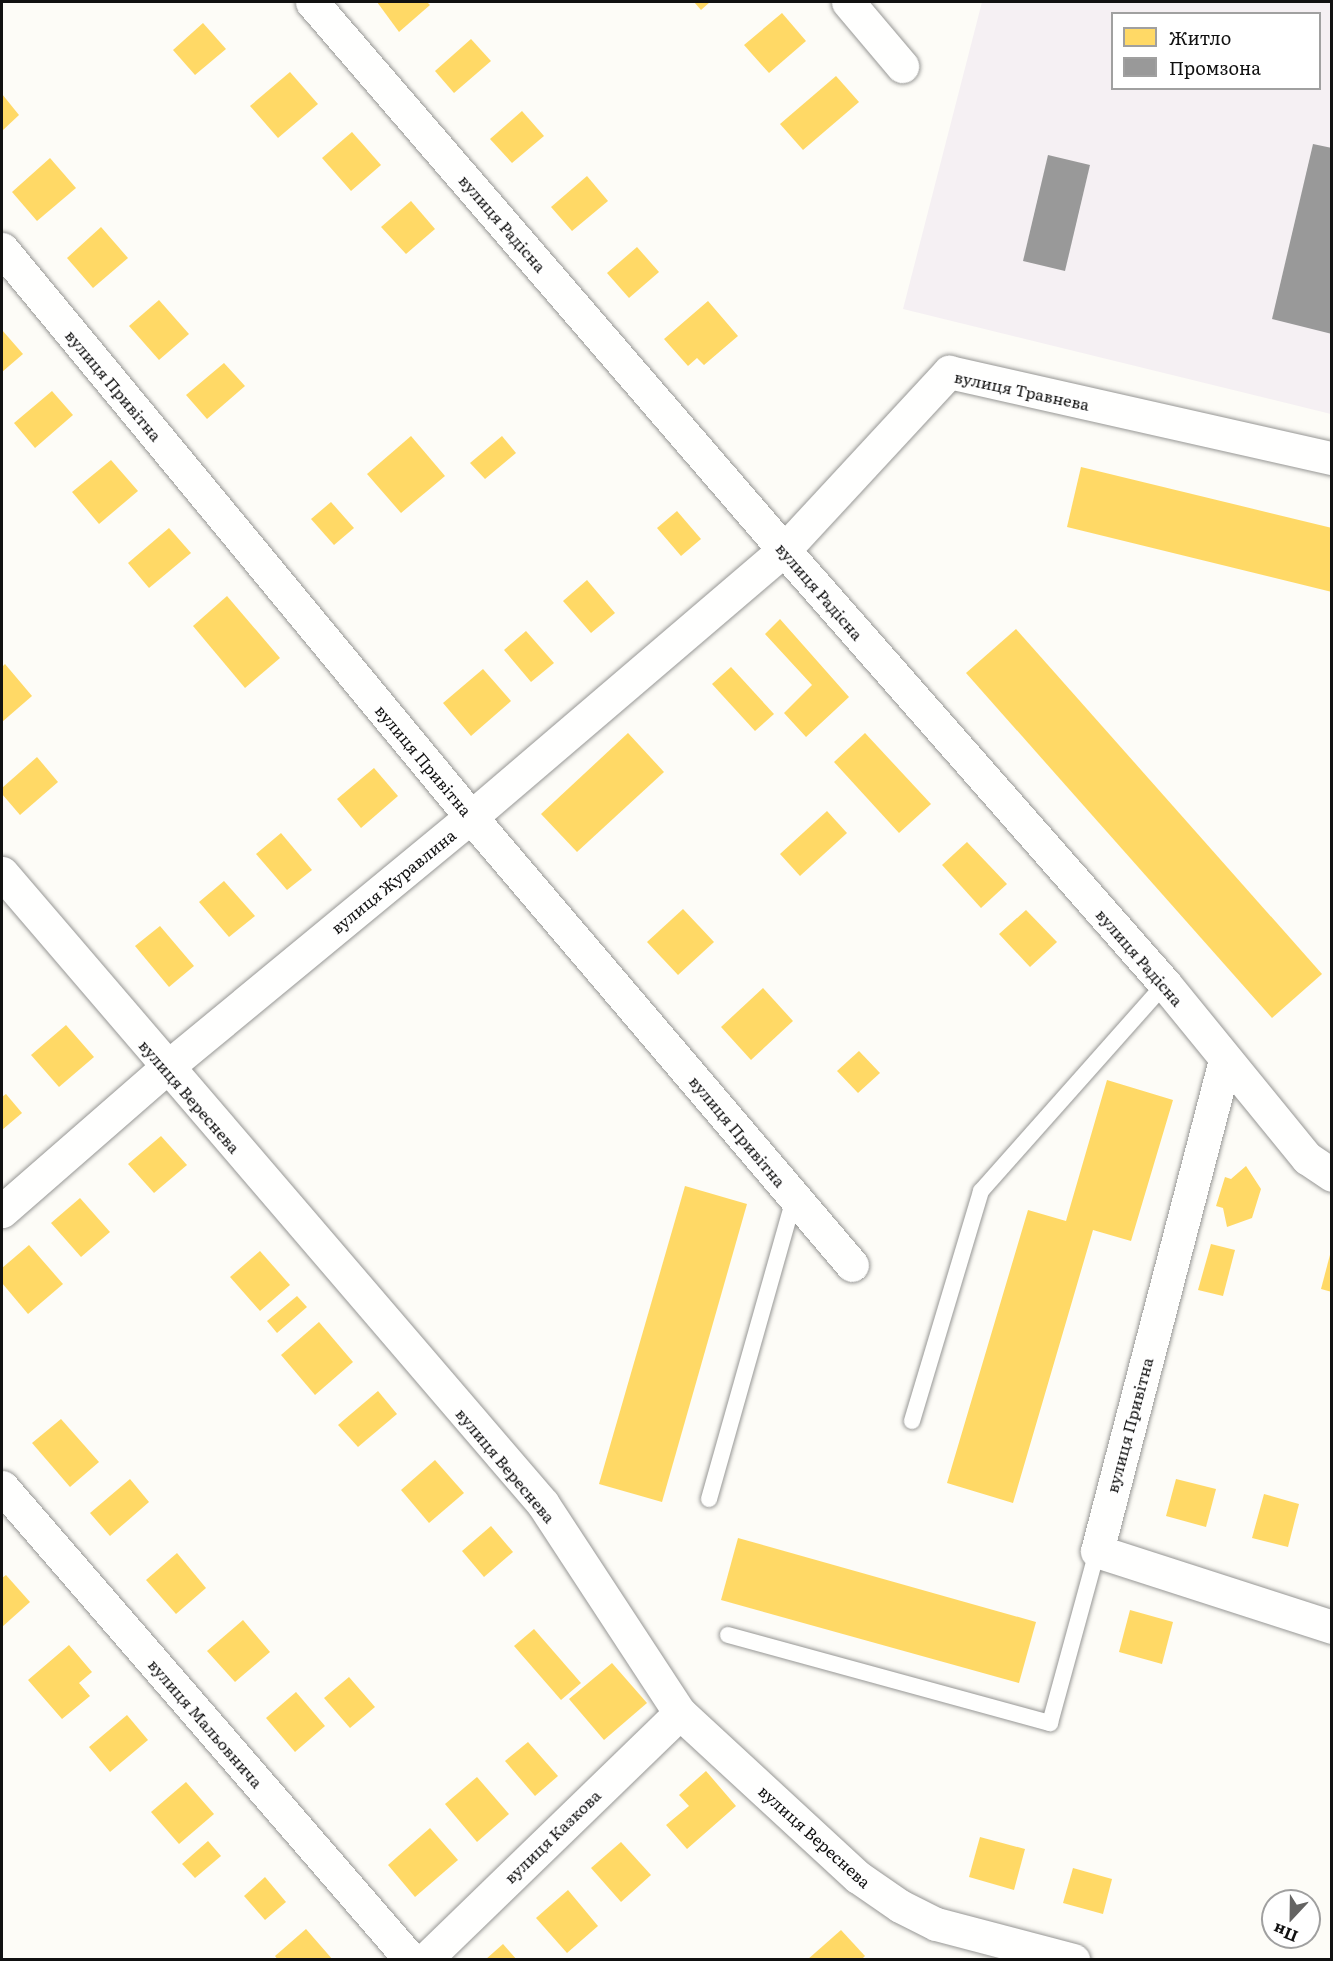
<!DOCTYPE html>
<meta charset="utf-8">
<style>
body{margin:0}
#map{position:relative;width:1333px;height:1961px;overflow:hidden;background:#fdfcf7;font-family:Literata,serif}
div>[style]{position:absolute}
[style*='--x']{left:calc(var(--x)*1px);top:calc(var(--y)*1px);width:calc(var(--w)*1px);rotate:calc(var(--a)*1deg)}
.industrial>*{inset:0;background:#f5f0f3}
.homes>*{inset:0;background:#ffd966}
.industry>*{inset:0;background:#999}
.roads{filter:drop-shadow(0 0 2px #979795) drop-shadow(0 0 2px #979795)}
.lane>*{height:16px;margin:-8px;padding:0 8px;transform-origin:8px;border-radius:8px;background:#fffffe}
.street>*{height:33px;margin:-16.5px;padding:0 16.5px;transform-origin:16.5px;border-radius:16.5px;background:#fffffe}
span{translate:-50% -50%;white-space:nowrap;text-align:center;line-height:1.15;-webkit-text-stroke:6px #fff;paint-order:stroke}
.street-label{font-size:16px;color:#111}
.frame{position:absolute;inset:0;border:3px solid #111;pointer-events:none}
.legend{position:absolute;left:1111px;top:12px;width:210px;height:78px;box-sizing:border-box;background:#fff;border:2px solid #a0a0a0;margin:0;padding:8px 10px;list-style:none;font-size:18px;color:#111}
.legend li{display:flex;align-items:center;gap:12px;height:30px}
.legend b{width:30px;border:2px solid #a0a0a0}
.north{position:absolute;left:1261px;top:1889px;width:60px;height:60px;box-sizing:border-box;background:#fff;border:2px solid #a0a0a0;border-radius:50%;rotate:202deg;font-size:16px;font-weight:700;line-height:24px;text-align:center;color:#111}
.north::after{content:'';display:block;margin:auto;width:21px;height:27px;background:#646362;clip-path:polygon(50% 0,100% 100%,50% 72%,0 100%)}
</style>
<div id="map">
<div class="industrial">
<i style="clip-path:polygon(evenodd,982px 2px,1331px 2px,1331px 414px,903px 309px,982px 2px,1112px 14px,1320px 14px,1320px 88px,1112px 88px,1112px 14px)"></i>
</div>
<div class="homes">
<i style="clip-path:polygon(377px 2px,427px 2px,430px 5px,399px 32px)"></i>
<i style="clip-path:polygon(694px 2px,710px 2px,701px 10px)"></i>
<i style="clip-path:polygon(782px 13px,806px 41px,769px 73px,744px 45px)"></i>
<i style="clip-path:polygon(203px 23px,226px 49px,195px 75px,173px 50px)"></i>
<i style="clip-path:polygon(471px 39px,491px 61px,454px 93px,435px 71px)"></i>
<i style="clip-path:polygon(290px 72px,318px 104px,278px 138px,250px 106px)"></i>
<i style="clip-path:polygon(836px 76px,859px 102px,803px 150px,780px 124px)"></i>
<i style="clip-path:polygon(2px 94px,19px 115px,2px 131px)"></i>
<i style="clip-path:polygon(522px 111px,544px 136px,512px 163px,490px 139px)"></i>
<i style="clip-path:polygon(352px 132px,381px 165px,351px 191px,322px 158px)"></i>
<i style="clip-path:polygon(50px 158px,76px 188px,37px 221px,12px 192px)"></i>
<i style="clip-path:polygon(587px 176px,608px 201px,572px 231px,551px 207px)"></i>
<i style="clip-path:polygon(411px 201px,435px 229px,406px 254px,381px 227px)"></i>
<i style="clip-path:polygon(101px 227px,128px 258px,93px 288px,67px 258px)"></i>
<i style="clip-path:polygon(637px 247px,659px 272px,629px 298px,607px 273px)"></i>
<i style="clip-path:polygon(159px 300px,189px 334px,159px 360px,129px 326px)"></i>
<i style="clip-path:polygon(708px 301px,738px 336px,704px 365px,697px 358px,688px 366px,664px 339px)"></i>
<i style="clip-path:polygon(2px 330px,23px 354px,2px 372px)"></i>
<i style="clip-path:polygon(224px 363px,245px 386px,207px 419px,186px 395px)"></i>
<i style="clip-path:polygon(52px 391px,73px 415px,35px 448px,14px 423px)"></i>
<i style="clip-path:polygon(411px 436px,445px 476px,401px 513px,367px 474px)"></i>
<i style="clip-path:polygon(502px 436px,516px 453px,485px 479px,470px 463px)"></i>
<i style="clip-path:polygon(111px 460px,138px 491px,99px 524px,72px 492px)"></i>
<i style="clip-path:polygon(1081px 467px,1332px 528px,1332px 592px,1067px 527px)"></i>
<i style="clip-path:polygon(331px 502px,354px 528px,334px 545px,311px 519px)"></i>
<i style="clip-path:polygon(677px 511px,701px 539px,681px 556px,657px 528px)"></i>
<i style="clip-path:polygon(169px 528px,191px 553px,149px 588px,128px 563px)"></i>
<i style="clip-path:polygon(587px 580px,615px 613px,591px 633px,563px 601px)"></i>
<i style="clip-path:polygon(227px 596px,280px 658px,245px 688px,193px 626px)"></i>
<i style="clip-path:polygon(780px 619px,849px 697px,806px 737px,784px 713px,812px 685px,765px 634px)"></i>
<i style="clip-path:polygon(1016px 629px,1322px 974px,1272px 1018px,966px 673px)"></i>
<i style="clip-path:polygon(526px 631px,554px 663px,531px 682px,504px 650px)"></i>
<i style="clip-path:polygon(5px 664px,32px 696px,2px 722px,2px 667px)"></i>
<i style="clip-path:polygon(731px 667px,774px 714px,755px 731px,712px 684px)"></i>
<i style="clip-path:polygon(483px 669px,511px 701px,471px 736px,443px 703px)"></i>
<i style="clip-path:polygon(628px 733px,664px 772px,577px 852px,541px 814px)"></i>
<i style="clip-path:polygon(865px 733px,931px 804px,899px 833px,834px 762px)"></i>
<i style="clip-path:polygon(37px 757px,58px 782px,20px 815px,2px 794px,2px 788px)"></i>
<i style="clip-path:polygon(374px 768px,398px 796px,361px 828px,337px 799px)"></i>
<i style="clip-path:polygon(827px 811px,847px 833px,800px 876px,780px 854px)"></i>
<i style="clip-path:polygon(281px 833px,312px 870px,287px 890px,256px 854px)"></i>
<i style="clip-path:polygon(967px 842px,1007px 884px,981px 908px,942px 865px)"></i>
<i style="clip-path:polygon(224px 881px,255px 916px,229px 937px,199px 902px)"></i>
<i style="clip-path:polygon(683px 909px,714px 942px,678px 975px,647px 942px)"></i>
<i style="clip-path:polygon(1026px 910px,1057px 942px,1030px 967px,999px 934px)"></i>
<i style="clip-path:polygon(160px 926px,194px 966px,169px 987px,135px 946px)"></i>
<i style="clip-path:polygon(763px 988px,793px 1021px,751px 1060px,721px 1027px)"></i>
<i style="clip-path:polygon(66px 1025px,94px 1057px,59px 1087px,31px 1055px)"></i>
<i style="clip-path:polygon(859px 1051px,880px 1073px,858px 1093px,837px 1071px)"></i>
<i style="clip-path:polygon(1107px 1080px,1173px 1100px,1131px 1241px,1093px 1230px,1013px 1503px,947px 1483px,1028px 1210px,1066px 1221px)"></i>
<i style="clip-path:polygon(6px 1094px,22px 1113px,2px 1130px,2px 1097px)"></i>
<i style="clip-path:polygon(161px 1136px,187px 1165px,154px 1193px,128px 1164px)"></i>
<i style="clip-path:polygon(1246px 1166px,1261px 1189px,1252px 1218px,1227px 1227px,1223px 1208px,1216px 1206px,1225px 1177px,1231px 1179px)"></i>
<i style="clip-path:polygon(685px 1186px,747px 1204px,662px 1502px,599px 1484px)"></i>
<i style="clip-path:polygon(80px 1198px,110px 1232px,81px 1257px,51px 1223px)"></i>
<i style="clip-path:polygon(1211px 1244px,1235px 1250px,1223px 1296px,1198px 1290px)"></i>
<i style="clip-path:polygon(29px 1245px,63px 1284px,28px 1314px,2px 1283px,2px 1268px)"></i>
<i style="clip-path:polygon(260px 1251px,290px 1285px,260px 1311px,230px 1277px)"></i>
<i style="clip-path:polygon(1331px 1251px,1332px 1251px,1332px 1292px,1321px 1289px)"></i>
<i style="clip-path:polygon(297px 1296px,307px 1307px,277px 1333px,267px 1321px)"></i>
<i style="clip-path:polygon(319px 1322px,353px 1362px,315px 1395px,281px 1355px)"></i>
<i style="clip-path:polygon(378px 1391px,397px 1414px,358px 1447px,338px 1425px)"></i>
<i style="clip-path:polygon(61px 1419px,99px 1462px,70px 1487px,32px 1443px)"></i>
<i style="clip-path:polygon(435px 1460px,464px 1493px,429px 1523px,401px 1490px)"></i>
<i style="clip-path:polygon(130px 1479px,149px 1502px,110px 1536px,90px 1513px)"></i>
<i style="clip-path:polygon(1176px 1479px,1216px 1489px,1206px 1527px,1166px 1516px)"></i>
<i style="clip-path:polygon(1264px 1494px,1299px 1504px,1288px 1547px,1252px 1538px)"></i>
<i style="clip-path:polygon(491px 1526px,513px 1552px,484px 1577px,462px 1551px)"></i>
<i style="clip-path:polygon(738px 1538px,1036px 1622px,1019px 1683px,721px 1600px)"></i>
<i style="clip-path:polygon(177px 1553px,206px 1588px,176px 1614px,146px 1580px)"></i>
<i style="clip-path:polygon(6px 1575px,30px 1602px,2px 1627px,2px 1578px)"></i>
<i style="clip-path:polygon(1130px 1610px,1173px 1622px,1162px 1664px,1119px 1652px)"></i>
<i style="clip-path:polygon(243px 1620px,270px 1652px,235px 1682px,207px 1651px)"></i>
<i style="clip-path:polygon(534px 1629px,581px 1683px,561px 1700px,514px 1646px)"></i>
<i style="clip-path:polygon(69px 1645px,92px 1672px,79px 1683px,90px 1696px,62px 1719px,28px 1680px)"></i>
<i style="clip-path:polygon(612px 1663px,647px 1703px,604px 1740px,569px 1699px)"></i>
<i style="clip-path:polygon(349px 1677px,375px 1707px,350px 1728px,324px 1698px)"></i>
<i style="clip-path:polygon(296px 1692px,325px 1726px,295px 1752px,266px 1718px)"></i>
<i style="clip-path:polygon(127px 1715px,148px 1740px,110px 1772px,89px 1747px)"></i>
<i style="clip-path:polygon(528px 1742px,558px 1776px,535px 1796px,505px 1761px)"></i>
<i style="clip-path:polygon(706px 1771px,736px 1806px,687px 1849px,666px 1825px,689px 1806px,679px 1795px)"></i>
<i style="clip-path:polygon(477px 1777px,509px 1814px,477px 1842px,445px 1804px)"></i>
<i style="clip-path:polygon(186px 1782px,214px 1814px,179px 1844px,151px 1812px)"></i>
<i style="clip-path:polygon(430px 1828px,458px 1860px,415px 1897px,388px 1865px)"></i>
<i style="clip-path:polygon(980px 1837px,1025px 1849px,1014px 1890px,969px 1877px)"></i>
<i style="clip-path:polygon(208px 1841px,221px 1856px,195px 1878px,182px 1864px)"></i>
<i style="clip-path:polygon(621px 1842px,651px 1875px,621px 1902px,591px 1868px)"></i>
<i style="clip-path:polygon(1073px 1868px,1112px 1879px,1103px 1914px,1063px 1903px)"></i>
<i style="clip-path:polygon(265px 1877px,286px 1902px,265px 1920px,244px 1896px)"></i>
<i style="clip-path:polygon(568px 1890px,598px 1926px,567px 1953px,536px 1918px)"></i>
<i style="clip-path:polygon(306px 1929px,333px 1960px,278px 1960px,275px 1956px)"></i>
<i style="clip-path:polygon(841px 1930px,865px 1956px,861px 1960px,807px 1960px)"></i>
<i style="clip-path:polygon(503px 1944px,517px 1960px,485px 1960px)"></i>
</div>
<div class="industry">
<i style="clip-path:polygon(1313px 144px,1332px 148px,1332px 334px,1272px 319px)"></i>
<i style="clip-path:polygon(1048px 155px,1090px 165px,1065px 271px,1023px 261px)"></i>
</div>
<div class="roads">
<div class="lane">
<i style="--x:912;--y:1421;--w:240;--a:-73.3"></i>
<i style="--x:981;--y:1191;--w:277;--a:-48.4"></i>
<i style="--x:709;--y:1499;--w:313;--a:-74.2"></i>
<i style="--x:728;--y:1635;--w:334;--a:15.3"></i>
<i style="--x:1050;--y:1723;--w:178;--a:-74.7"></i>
</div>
<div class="street">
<i style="--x:312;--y:2;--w:723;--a:49.26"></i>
<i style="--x:784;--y:550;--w:578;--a:48.72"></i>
<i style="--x:1165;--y:984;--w:225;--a:50.8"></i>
<i style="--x:1307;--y:1158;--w:30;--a:34"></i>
<i style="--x:848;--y:2;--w:84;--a:49.8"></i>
<i style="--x:2;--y:249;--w:737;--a:50.45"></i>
<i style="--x:471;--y:817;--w:588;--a:49.62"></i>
<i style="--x:2;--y:873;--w:831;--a:49.39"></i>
<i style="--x:543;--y:1504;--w:250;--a:56.8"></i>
<i style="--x:680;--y:1713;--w:242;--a:42.7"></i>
<i style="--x:858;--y:1877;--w:51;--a:34.6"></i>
<i style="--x:900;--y:1906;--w:40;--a:26.6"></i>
<i style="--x:936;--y:1924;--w:142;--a:14.7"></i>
<i style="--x:1225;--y:1060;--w:507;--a:104.61"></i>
<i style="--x:1097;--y:1551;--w:247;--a:17.9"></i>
<i style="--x:2;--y:1211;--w:218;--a:-41.1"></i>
<i style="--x:166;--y:1068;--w:395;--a:-39.5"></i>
<i style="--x:471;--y:817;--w:411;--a:-40.5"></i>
<i style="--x:784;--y:550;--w:243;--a:-47.2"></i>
<i style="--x:949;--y:372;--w:393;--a:12.7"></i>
<i style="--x:2;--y:1487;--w:625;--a:49.15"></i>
<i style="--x:425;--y:1960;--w:355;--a:-44.1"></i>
</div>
</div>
<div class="street-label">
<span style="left:503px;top:223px;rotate:49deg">вулиця Радісна</span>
<span style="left:114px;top:385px;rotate:50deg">вулиця Привітна</span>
<span style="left:1022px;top:390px;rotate:12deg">вулиця Травнева</span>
<span style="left:820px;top:591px;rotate:49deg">вулиця Радісна</span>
<span style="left:424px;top:760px;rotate:50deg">вулиця Привітна</span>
<span style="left:393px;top:881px;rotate:-39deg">вулиця Журавлина</span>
<span style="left:1140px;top:957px;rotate:49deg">вулиця Радісна</span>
<span style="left:190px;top:1096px;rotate:49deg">вулиця Вереснева</span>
<span style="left:738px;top:1131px;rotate:50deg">вулиця Привітна</span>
<span style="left:1129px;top:1425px;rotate:-75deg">вулиця Привітна</span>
<span style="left:506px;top:1465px;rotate:50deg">вулиця Вереснева</span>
<span style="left:206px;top:1723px;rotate:49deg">вулиця Мальовнича</span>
<span style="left:552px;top:1836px;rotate:-44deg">вулиця Казкова</span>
<span style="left:815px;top:1836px;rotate:42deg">вулиця Вереснева</span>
</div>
<div class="frame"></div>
<ul class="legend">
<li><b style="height:16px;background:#ffd966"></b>Житло</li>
<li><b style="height:16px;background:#999"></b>Промзона</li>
</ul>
<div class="north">Пн</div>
</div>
